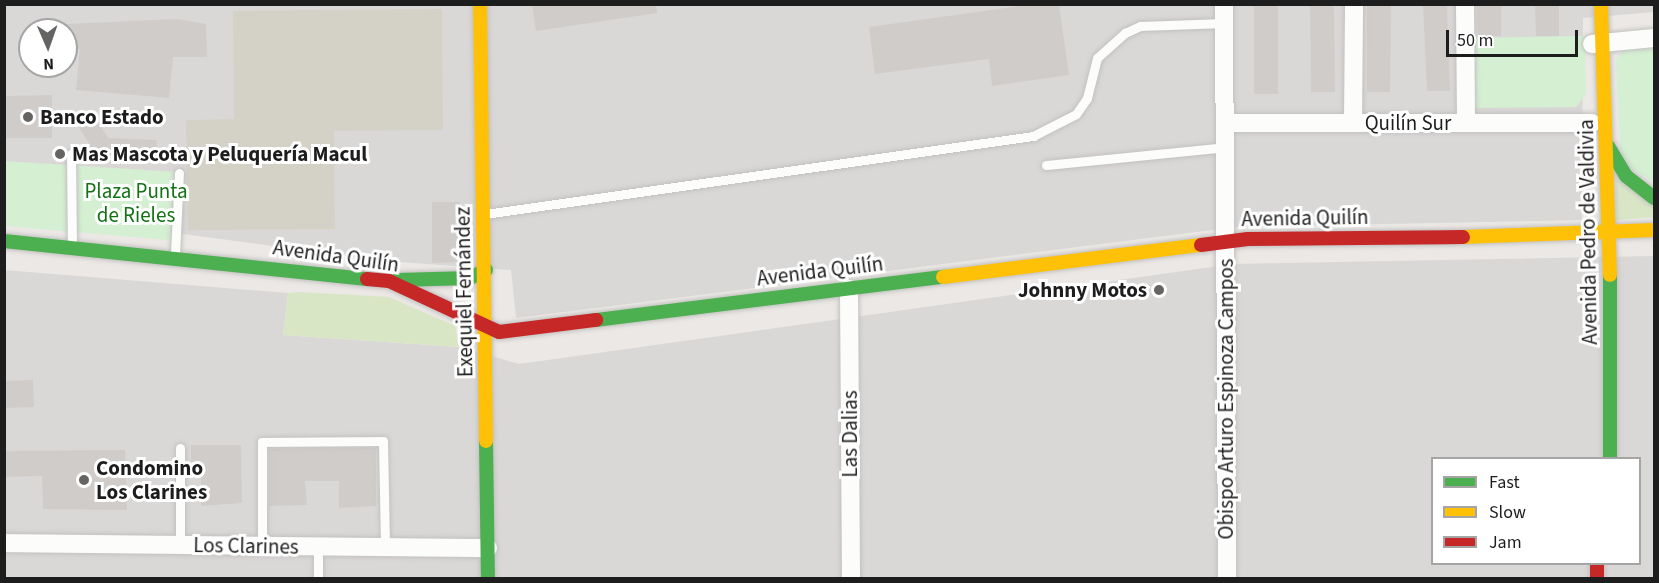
<!DOCTYPE html>
<meta charset="utf-8">
<style>
body{margin:0}
#map{position:relative;width:1659px;height:583px;overflow:hidden;background:#ebe8e5;font-family:"Source Sans 3",sans-serif}
div>[style]{position:absolute}
[style*='--x']{left:calc(var(--x)*1px);top:calc(var(--y)*1px);width:calc(var(--w)*1px);rotate:calc(var(--a)*1deg)}
.residential>*{inset:0;background:#dad8d7}
.construction>*{inset:0;background:#d4d2c7}
.grass>*{inset:0;background:#d9e6c6}
.park>*{inset:0;background:#d4efd2}
.building>*{inset:0;background:#d0ccca}
.roads{filter:drop-shadow(0 0 2px #c2c1c0) drop-shadow(0 0 2px #c2c1c0)}
.lane>*{height:9px;margin:-4.5px;padding:0 4.5px;transform-origin:4.5px;border-radius:4.5px;background:#fcfcfb}
.street>*{height:18px;margin:-9px;padding:0 9px;transform-origin:9px;border-radius:9px;background:#fcfcfb}
.fast>*{height:14px;margin:-7px;padding:0 7px;transform-origin:7px;border-radius:7px;background:#4caf50}
.slow>*{height:14px;margin:-7px;padding:0 7px;transform-origin:7px;border-radius:7px;background:#ffc107}
.jam>*{height:14px;margin:-7px;padding:0 7px;transform-origin:7px;border-radius:7px;background:#c62828}
.dots>*{width:16px;height:16px;translate:-50% -50%;box-sizing:border-box;border:3px solid #fff;border-radius:50%}
span{translate:-50% -50%;white-space:nowrap;text-align:center;line-height:1.15;-webkit-text-stroke:6px #fff;paint-order:stroke}
.poi-label{font-size:21px;color:#1d1d1d;font-weight:700}
.left{translate:0 -50%;text-align:left}
.right{translate:-100% -50%;text-align:right}
.street-label{font-size:21px;color:#1d1d1d}
.park-label{font-size:21px;color:#137215}
.frame{position:absolute;inset:0;border:6px solid #1d1d1d;pointer-events:none}
.legend{position:absolute;left:1431px;top:457px;width:210px;height:108px;box-sizing:border-box;background:#fff;border:2px solid #a5a5a5;margin:0;padding:8px 10px;list-style:none;font-size:18px;color:#1d1d1d}
.legend li{display:flex;align-items:center;gap:12px;height:30px}
.legend b{width:30px;border:2px solid #a5a5a5}
.north{position:absolute;left:18px;top:18px;width:60px;height:60px;box-sizing:border-box;background:#fff;border:2px solid #a5a5a5;border-radius:50%;rotate:178deg;font-size:16px;font-weight:700;line-height:24px;text-align:center;color:#1d1d1d}
.north::after{content:'';display:block;margin:auto;width:21px;height:27px;background:#656463;clip-path:polygon(50% 0,100% 100%,50% 72%,0 100%)}
.scale{position:absolute;left:1446px;top:30px;width:132px;height:27px;box-sizing:border-box;border:3px solid #1d1d1d;border-top:0;padding-left:8px;font-size:18px;line-height:21px;white-space:nowrap;color:#1d1d1d;-webkit-text-stroke:4px #fff;paint-order:stroke}
</style>
<div id="map">
<div class="residential">
<i style="clip-path:polygon(evenodd,1654px 4px,1654px 12px,1583px 18px,1582px 220px,1236px 227px,516px 318px,511px 270px,385px 261px,5px 210px,4px 5px,1654px 4px,30px 30px,66px 30px,66px 66px,30px 66px,30px 30px)"></i>
<i style="clip-path:polygon(evenodd,1654px 256px,1654px 578px,5px 578px,4px 270px,288px 293px,283px 335px,459px 347px,519px 364px,1233px 264px,1654px 256px,1432px 458px,1640px 458px,1640px 564px,1432px 564px,1432px 458px)"></i>
</div>
<div class="construction">
<i style="clip-path:polygon(442px 9px,443px 130px,334px 131px,335px 229px,188px 230px,186px 120px,234px 119px,233px 11px)"></i>
</div>
<div class="grass">
<i style="clip-path:polygon(1616px 174px,1654px 202px,1654px 217px,1616px 220px)"></i>
<i style="clip-path:polygon(300px 292px,389px 297px,455px 326px,459px 347px,283px 335px,288px 293px)"></i>
</div>
<div class="park">
<i style="clip-path:polygon(1585px 36px,1586px 94px,1576px 107px,1473px 108px,1472px 38px)"></i>
<i style="clip-path:polygon(1654px 43px,1654px 182px,1621px 162px,1616px 60px,1626px 45px)"></i>
<i style="clip-path:polygon(4px 161px,176px 172px,170px 240px,5px 226px)"></i>
</div>
<div class="building">
<i style="clip-path:polygon(532px 4px,656px 4px,657px 13px,536px 31px)"></i>
<i style="clip-path:polygon(1034px 4px,1059px 4px,1069px 75px,992px 86px,989px 59px,875px 74px,869px 27px)"></i>
<i style="clip-path:polygon(1254px 4px,1278px 4px,1278px 94px,1254px 94px)"></i>
<i style="clip-path:polygon(1310px 4px,1334px 4px,1335px 92px,1311px 92px)"></i>
<i style="clip-path:polygon(1367px 4px,1391px 4px,1390px 92px,1367px 92px)"></i>
<i style="clip-path:polygon(1423px 4px,1447px 4px,1450px 91px,1427px 91px)"></i>
<i style="clip-path:polygon(1477px 4px,1501px 4px,1501px 36px,1478px 36px)"></i>
<i style="clip-path:polygon(1535px 4px,1559px 4px,1559px 36px,1536px 36px)"></i>
<i style="clip-path:polygon(177px 19px,206px 24px,207px 57px,173px 57px,169px 98px,76px 90px,80px 49px,66px 49px,66px 24px)"></i>
<i style="clip-path:polygon(52px 95px,52px 138px,4px 138px,4px 96px)"></i>
<i style="clip-path:polygon(94px 116px,108px 138px,157px 140px,156px 158px,97px 156px,78px 126px)"></i>
<i style="clip-path:polygon(432px 202px,460px 202px,457px 262px,432px 263px)"></i>
<i style="clip-path:polygon(33px 380px,34px 407px,4px 408px,4px 381px)"></i>
<i style="clip-path:polygon(191px 445px,241px 445px,242px 503px,201px 506px,201px 462px,191px 462px)"></i>
<i style="clip-path:polygon(376px 448px,376px 506px,339px 508px,339px 481px,305px 481px,307px 505px,269px 506px,269px 449px)"></i>
<i style="clip-path:polygon(125px 450px,127px 510px,43px 509px,42px 476px,4px 477px,4px 451px)"></i>
</div>
<div class="roads">
<div class="lane">
<i style="--x:71;--y:154;--w:91;--a:89.4"></i>
<i style="--x:1046;--y:165;--w:180;--a:-5.7"></i>
<i style="--x:485;--y:214;--w:554;--a:-8.1"></i>
<i style="--x:1033;--y:136;--w:48;--a:-27.1"></i>
<i style="--x:1076;--y:114;--w:19;--a:-55"></i>
<i style="--x:1087;--y:98;--w:41;--a:-76"></i>
<i style="--x:1097;--y:58;--w:38;--a:-42"></i>
<i style="--x:1125;--y:33;--w:17;--a:-25"></i>
<i style="--x:1140;--y:26;--w:84;--a:-2"></i>
<i style="--x:175;--y:254;--w:81;--a:-87.2"></i>
<i style="--x:180;--y:448;--w:97;--a:90"></i>
<i style="--x:262;--y:545;--w:103;--a:-90"></i>
<i style="--x:262;--y:442;--w:121;--a:-0.5"></i>
<i style="--x:383;--y:441;--w:106;--a:88.9"></i>
<i style="--x:318;--y:547;--w:31;--a:90"></i>
</div>
<div class="street">
<i style="--x:1224;--y:4;--w:574;--a:89.7"></i>
<i style="--x:1465;--y:4;--w:119;--a:89.5"></i>
<i style="--x:1592;--y:44;--w:62;--a:-5.5"></i>
<i style="--x:1225;--y:123;--w:367;--a:0"></i>
<i style="--x:1353;--y:123;--w:119;--a:-89.5"></i>
<i style="--x:849;--y:289;--w:289;--a:89.6"></i>
<i style="--x:4;--y:543;--w:484;--a:0.6"></i>
</div>
<div class="fast">
<i style="--x:1608;--y:146;--w:35;--a:59"></i>
<i style="--x:1626;--y:176;--w:36;--a:38"></i>
<i style="--x:4;--y:241;--w:365;--a:6"></i>
<i style="--x:1610;--y:275;--w:183;--a:90"></i>
<i style="--x:397;--y:280;--w:73;--a:-1.6"></i>
<i style="--x:470;--y:278;--w:18;--a:-27"></i>
<i style="--x:596;--y:320;--w:350;--a:-7.1"></i>
<i style="--x:486;--y:441;--w:137;--a:89.2"></i>
</div>
<div class="slow">
<i style="--x:480;--y:4;--w:437;--a:89.2"></i>
<i style="--x:1601;--y:4;--w:271;--a:88.1"></i>
<i style="--x:1463;--y:237;--w:191;--a:-2.1"></i>
<i style="--x:943;--y:277;--w:260;--a:-7.1"></i>
</div>
<div class="jam">
<i style="--x:1201;--y:245;--w:47;--a:-7.3"></i>
<i style="--x:1248;--y:239;--w:215;--a:-0.5"></i>
<i style="--x:367;--y:279;--w:22;--a:5"></i>
<i style="--x:389;--y:281;--w:121;--a:24.9"></i>
<i style="--x:499;--y:332;--w:98;--a:-7.1"></i>
<i style="--x:1597;--y:564;--w:14;--a:90"></i>
</div>
</div>
<div class="dots">
<i style="left:28px;top:117px;background:#656463"></i>
<i style="left:60px;top:154px;background:#656463"></i>
<i style="left:1159px;top:290px;background:#656463"></i>
<i style="left:84px;top:480px;background:#656463"></i>
</div>
<div class="poi-label">
<span class="left" style="left:40px;top:117px">Banco Estado</span>
<span class="left" style="left:72px;top:154px">Mas Mascota y Peluquería Macul</span>
<span class="right" style="left:1147px;top:290px">Johnny Motos</span>
<span class="left" style="left:96px;top:480px">Condomino<br>Los Clarines</span>
</div>
<div class="street-label">
<span style="left:1408px;top:123px">Quilín Sur</span>
<span style="left:1305px;top:218px;rotate:-1deg">Avenida Quilín</span>
<span style="left:1588px;top:232px;rotate:-91deg">Avenida Pedro de Valdivia</span>
<span style="left:336px;top:256px;rotate:8deg">Avenida Quilín</span>
<span style="left:820px;top:271px;rotate:-7deg">Avenida Quilín</span>
<span style="left:464px;top:292px;rotate:-91deg">Exequiel Fernández</span>
<span style="left:1226px;top:399px;rotate:-90deg">Obispo Arturo Espinoza Campos</span>
<span style="left:850px;top:434px;rotate:-90deg">Las Dalias</span>
<span style="left:246px;top:546px;rotate:1deg">Los Clarines</span>
</div>
<div class="park-label">
<span style="left:136px;top:203px">Plaza Punta<br>de Rieles</span>
</div>
<div class="frame"></div>
<ul class="legend">
<li><b style="height:8px;background:#4caf50"></b>Fast</li>
<li><b style="height:8px;background:#ffc107"></b>Slow</li>
<li><b style="height:8px;background:#c62828"></b>Jam</li>
</ul>
<div class="north">N</div>
<div class="scale">50 m</div>
</div>
